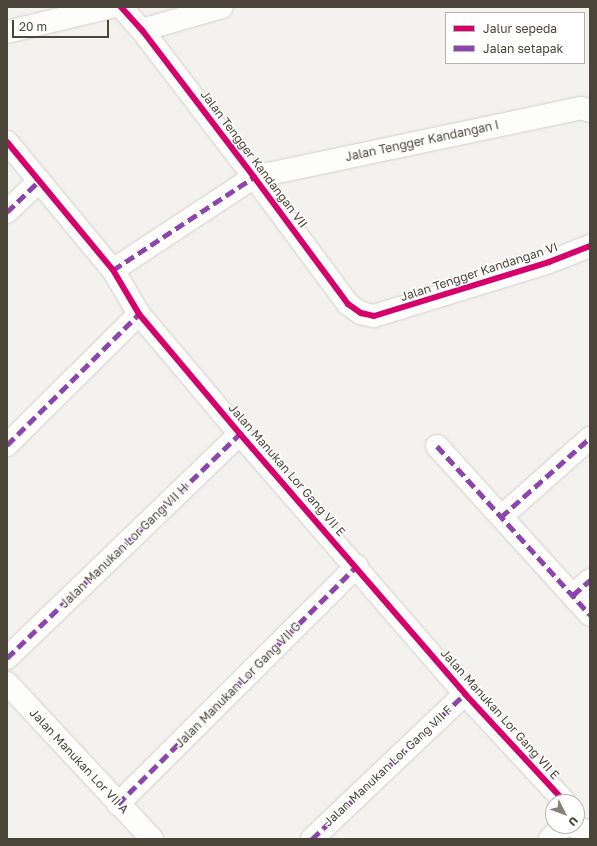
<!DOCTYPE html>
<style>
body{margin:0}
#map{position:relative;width:597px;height:846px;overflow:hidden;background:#f4f2ee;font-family:"Golos Text",sans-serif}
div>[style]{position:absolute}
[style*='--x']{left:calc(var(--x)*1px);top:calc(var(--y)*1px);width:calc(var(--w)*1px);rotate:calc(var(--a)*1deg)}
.roads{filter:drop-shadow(0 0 1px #d2d0cb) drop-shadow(0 0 1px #d2d0cb)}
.minor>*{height:22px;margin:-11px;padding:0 11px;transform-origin:11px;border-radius:11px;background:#fdfdfc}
.quiet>*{height:5px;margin-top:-2.5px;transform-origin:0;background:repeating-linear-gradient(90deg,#8e44ad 0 10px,transparent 0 15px)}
.cycleway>*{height:6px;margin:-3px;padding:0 3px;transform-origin:3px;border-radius:3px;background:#d6006c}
span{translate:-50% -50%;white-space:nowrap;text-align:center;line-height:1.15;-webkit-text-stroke:3px #fff;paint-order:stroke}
.street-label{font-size:12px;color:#4b4439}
.frame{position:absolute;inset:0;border:8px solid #4b4439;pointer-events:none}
.legend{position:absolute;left:445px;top:12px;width:140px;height:52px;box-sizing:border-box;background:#fff;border:1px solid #b7b4b0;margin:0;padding:5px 7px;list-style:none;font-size:12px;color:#4b4439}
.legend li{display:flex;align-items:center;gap:8px;height:20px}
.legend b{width:20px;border:1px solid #b7b4b0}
.north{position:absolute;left:545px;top:794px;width:40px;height:40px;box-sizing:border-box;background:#fff;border:1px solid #b7b4b0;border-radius:50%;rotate:132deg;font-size:11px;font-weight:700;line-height:16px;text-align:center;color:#4b4439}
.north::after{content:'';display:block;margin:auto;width:14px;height:18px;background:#868178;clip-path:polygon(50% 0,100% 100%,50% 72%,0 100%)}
.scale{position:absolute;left:12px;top:20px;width:97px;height:18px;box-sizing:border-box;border:2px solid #4b4439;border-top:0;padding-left:5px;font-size:12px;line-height:14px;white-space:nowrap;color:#4b4439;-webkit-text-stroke:3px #fff;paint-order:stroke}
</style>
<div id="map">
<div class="roads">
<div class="minor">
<i style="--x:121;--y:7;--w:31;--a:48"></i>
<i style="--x:142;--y:30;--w:185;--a:52.7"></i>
<i style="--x:254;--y:177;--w:158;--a:53.5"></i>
<i style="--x:348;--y:304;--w:16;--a:35"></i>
<i style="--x:361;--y:313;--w:13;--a:13"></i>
<i style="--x:374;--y:316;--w:183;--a:-17.1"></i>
<i style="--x:549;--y:262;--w:44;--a:-21.3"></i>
<i style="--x:142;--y:30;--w:83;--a:-16"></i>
<i style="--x:7;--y:32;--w:106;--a:-13.6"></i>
<i style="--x:7;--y:142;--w:166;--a:50.4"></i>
<i style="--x:113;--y:270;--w:51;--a:59.4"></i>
<i style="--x:139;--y:314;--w:157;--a:49.9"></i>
<i style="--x:240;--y:434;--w:344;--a:49.1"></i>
<i style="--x:465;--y:694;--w:147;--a:47.2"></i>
<i style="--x:7;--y:212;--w:45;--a:-44.1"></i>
<i style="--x:113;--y:270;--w:169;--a:-33.4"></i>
<i style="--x:254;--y:177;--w:334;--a:-11.9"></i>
<i style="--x:581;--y:108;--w:9;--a:18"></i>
<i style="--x:7;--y:445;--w:186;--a:-44.8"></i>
<i style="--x:437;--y:446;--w:228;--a:47.8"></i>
<i style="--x:501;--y:517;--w:119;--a:-41.6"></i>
<i style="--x:573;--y:595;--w:23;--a:-41"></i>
<i style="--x:7;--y:658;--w:323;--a:-43.9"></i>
<i style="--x:7;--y:683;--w:213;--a:47.1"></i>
<i style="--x:118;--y:804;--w:337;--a:-44.9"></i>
<i style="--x:572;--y:826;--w:19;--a:18"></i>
<i style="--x:312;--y:839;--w:211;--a:-43.5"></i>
<i style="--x:550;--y:839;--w:18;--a:-45"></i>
</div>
</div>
<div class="quiet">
<i style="--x:7;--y:212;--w:45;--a:-44.1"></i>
<i style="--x:113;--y:270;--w:169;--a:-33.4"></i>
<i style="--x:7;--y:445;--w:186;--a:-44.8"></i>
<i style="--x:437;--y:446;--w:228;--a:47.8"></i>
<i style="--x:501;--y:517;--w:119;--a:-41.6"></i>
<i style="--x:573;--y:595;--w:23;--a:-41"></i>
<i style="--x:7;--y:658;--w:323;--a:-43.9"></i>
<i style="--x:118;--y:804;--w:337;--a:-44.9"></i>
<i style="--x:312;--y:839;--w:211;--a:-43.5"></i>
</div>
<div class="cycleway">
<i style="--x:121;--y:7;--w:31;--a:48"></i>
<i style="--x:142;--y:30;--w:185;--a:52.7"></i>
<i style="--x:254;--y:177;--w:158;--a:53.5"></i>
<i style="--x:348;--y:304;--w:16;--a:35"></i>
<i style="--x:361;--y:313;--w:13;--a:13"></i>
<i style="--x:374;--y:316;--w:183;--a:-17.1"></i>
<i style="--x:549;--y:262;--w:44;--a:-21.3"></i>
<i style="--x:7;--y:142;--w:166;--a:50.4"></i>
<i style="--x:113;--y:270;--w:51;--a:59.4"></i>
<i style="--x:139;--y:314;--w:157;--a:49.9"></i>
<i style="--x:240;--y:434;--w:344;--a:49.1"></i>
<i style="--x:465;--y:694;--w:147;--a:47.2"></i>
</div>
<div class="street-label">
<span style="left:422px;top:141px;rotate:-12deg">Jalan Tengger Kandangan I</span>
<span style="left:254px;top:159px;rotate:53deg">Jalan Tengger Kandangan VII</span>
<span style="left:479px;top:272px;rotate:-18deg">Jalan Tengger Kandangan VI</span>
<span style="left:287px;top:470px;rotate:49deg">Jalan Manukan Lor Gang VII E</span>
<span style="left:124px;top:546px;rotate:-44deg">Jalan Manukan Lor Gang VII H</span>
<span style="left:238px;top:685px;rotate:-45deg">Jalan Manukan Lor Gang VII G</span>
<span style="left:500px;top:714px;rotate:48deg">Jalan Manukan Lor Gang VII E</span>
<span style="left:79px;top:761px;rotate:47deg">Jalan Manukan Lor VII A</span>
<span style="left:388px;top:766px;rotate:-43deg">Jalan Manukan Lor Gang VII F</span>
</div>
<div class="frame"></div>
<ul class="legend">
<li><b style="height:5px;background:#d6006c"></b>Jalur sepeda</li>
<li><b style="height:5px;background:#8e44ad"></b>Jalan setapak</li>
</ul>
<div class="north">U</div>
<div class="scale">20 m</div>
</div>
